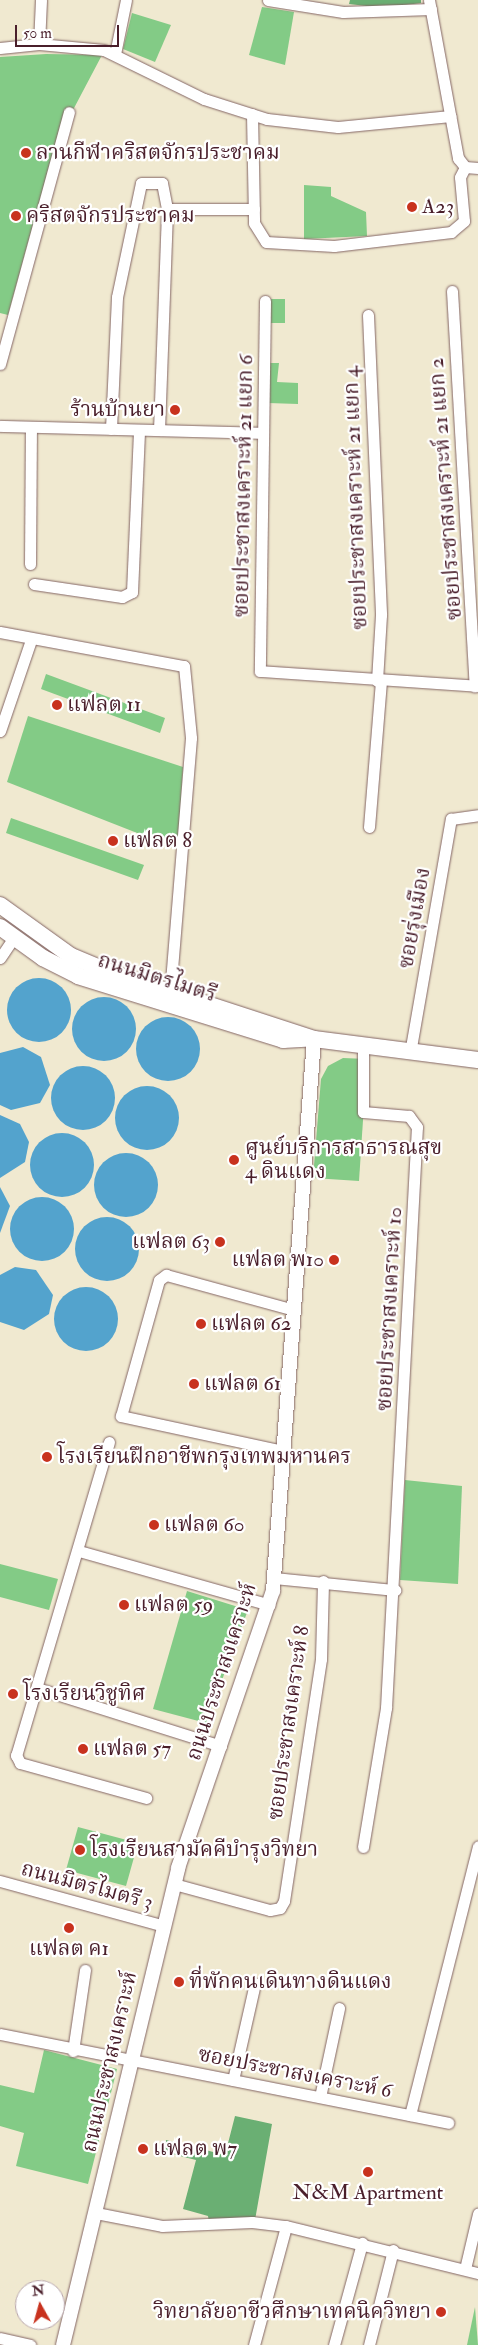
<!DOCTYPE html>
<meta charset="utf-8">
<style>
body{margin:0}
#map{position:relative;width:478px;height:2345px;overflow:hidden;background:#f0e9d0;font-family:"IM FELL Double Pica","Noto Serif Thai",serif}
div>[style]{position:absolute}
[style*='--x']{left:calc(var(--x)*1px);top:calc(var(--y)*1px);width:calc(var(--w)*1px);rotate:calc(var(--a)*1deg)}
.green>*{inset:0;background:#83cb86}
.forest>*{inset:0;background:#6aaf73}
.water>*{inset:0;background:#53a3cd}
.round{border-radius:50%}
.roads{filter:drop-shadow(0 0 1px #846665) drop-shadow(0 0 1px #846665)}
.minor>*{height:11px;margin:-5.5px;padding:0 5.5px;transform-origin:5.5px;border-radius:5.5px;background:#fff}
.tertiary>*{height:14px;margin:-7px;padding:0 7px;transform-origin:7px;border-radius:7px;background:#fff}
.secondary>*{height:16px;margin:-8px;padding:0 8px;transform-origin:8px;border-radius:8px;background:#fff}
.dots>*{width:14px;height:14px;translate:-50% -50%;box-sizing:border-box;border:2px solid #fff;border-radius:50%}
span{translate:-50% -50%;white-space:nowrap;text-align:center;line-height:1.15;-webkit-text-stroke:4.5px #fff;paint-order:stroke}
.poi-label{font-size:21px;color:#4a1f2b}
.left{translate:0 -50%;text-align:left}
.right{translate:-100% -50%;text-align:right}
.street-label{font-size:21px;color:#4a1f2b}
.north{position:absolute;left:15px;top:2280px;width:50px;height:50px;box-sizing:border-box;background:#fff;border:1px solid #b7a5aa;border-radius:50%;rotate:353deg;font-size:14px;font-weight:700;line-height:20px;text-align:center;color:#4a1f2b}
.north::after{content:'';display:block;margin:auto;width:18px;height:22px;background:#c8321e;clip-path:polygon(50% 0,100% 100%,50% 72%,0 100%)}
.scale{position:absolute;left:15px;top:25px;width:104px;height:22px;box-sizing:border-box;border:2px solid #4a1f2b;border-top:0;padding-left:6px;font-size:15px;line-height:18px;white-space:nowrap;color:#4a1f2b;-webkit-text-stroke:4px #fff;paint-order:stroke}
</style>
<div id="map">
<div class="green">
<i style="clip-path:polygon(262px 7px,294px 12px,285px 65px,249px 55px)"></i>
<i style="clip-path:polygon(132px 13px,171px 25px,155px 62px,123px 49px)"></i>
<i style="clip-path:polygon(46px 54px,102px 55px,73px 110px,65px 109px,8px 315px,0 313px,0 57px)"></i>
<i style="clip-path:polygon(304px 185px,331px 187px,331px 196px,366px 212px,367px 236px,304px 239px)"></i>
<i style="clip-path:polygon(271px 299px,285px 299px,285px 323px,271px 323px)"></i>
<i style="clip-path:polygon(267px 363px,279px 363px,277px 382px,298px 383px,298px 404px,268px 403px)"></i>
<i style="clip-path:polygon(46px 674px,165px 718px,160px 733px,41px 689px)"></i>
<i style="clip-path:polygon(28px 716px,183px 767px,178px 849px,7px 782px)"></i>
<i style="clip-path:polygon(11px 818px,144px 865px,138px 880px,6px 833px)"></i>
<i style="clip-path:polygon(343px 1058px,367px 1059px,359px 1181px,313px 1178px,321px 1079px,328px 1066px)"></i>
<i style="clip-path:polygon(405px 1480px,462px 1486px,458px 1584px,400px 1580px)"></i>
<i style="clip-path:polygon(0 1564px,58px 1579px,49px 1610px,0 1597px)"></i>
<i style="clip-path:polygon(187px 1591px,248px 1610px,206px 1723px,153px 1709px)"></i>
<i style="clip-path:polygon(78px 1827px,138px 1843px,126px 1886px,66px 1870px)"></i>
<i style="clip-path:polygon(44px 2050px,117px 2069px,88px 2184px,16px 2166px,24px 2133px,0 2126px,0 2085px,34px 2093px)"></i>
<i style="clip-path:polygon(475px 2307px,478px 2345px,467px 2345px)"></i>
</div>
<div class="forest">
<i style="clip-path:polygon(350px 0,421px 0,421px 3px,384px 8px,349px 4px)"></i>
<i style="clip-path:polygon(235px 2116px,272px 2124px,255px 2220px,209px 2222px,208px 2216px,183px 2209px,196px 2160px,164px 2152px,166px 2140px,225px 2155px)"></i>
</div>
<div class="water">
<i class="round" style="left:7px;top:978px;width:64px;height:64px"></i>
<i class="round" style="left:72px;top:997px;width:64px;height:64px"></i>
<i class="round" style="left:136px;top:1017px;width:64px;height:64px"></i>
<i style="clip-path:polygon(23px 1047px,41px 1057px,50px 1085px,40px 1103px,11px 1110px,0 1105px,0 1053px)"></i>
<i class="round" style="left:51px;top:1066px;width:64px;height:64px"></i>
<i class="round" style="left:115px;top:1086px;width:64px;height:64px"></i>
<i style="clip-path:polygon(0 1115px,20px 1124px,29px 1142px,25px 1162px,0 1178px)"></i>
<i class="round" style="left:30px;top:1133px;width:64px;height:64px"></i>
<i class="round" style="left:94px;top:1153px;width:64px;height:64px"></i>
<i style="clip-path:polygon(0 1187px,10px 1206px,0 1233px)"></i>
<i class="round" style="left:10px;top:1197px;width:64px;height:64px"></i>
<i class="round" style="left:75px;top:1217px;width:64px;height:64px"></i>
<i style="clip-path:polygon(15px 1267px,36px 1270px,53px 1295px,49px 1314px,24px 1330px,0 1322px,0 1275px)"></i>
<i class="round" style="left:54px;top:1287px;width:64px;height:64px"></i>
</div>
<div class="roads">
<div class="minor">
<i style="--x:268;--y:0;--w:76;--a:9.1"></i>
<i style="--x:343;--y:12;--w:88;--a:-2"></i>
<i style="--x:429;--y:0;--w:161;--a:79.6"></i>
<i style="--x:458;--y:158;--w:11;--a:52"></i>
<i style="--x:465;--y:167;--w:13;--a:4"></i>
<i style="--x:39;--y:44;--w:44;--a:-87.4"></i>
<i style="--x:0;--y:48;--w:39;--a:-6"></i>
<i style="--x:39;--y:44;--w:65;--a:5.3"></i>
<i style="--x:104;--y:50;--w:111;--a:26.1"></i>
<i style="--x:204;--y:99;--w:66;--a:17.6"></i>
<i style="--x:267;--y:119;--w:71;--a:6.4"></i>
<i style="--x:338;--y:127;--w:113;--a:-5.6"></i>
<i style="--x:115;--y:54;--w:55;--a:-78.5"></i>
<i style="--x:252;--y:114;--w:109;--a:88.9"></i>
<i style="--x:254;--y:223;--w:22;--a:58"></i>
<i style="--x:266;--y:242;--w:68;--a:3.4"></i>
<i style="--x:334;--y:246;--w:118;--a:-6.8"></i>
<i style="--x:451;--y:232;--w:17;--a:-40"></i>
<i style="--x:464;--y:221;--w:44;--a:-95.2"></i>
<i style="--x:460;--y:177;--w:11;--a:-63"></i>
<i style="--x:452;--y:291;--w:396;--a:86.7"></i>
<i style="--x:265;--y:301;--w:370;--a:90.8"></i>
<i style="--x:260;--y:671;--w:219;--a:3.9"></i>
<i style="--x:368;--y:315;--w:300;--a:87.5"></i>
<i style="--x:381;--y:615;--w:66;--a:93.5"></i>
<i style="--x:0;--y:364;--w:261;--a:-74.7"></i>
<i style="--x:0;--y:426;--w:262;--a:1.5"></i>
<i style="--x:111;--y:429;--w:132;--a:-87.4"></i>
<i style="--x:117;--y:297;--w:116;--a:-78.1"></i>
<i style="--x:141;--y:183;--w:21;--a:0"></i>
<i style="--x:162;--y:183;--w:26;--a:79"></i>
<i style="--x:167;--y:209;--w:87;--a:0"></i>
<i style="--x:159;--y:430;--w:221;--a:-87.9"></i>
<i style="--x:30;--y:564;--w:137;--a:-89.6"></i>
<i style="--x:34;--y:584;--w:89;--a:8.4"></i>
<i style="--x:122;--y:597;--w:11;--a:-27"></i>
<i style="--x:132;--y:592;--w:162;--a:-87.5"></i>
<i style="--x:0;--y:632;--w:187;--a:10.5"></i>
<i style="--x:184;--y:666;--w:72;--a:84.4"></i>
<i style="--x:191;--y:738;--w:254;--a:94.7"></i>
<i style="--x:0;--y:731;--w:96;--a:-71.2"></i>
<i style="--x:369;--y:827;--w:146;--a:-85.3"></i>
<i style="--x:0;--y:958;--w:25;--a:-56"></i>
<i style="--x:410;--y:1053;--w:238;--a:-80.1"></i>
<i style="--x:451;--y:819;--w:27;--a:-8"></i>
<i style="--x:109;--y:1442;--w:327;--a:106.5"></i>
<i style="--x:16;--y:1755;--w:9;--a:63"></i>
<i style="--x:20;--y:1763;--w:131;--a:15.5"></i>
<i style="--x:283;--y:1451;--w:166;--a:-167.8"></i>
<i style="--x:121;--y:1416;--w:141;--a:-74.4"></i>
<i style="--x:159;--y:1280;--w:9;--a:-36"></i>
<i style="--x:166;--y:1275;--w:133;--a:15.3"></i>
<i style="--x:79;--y:1551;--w:198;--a:15.8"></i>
<i style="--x:274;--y:1578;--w:122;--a:5.7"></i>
<i style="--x:37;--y:1688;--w:193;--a:17.5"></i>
<i style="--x:363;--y:1847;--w:141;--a:-80.6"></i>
<i style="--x:386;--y:1708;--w:582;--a:-86.95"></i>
<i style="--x:417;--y:1127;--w:14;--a:-126"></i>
<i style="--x:409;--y:1116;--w:46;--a:-175"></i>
<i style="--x:363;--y:1112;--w:65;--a:-90"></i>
<i style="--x:0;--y:1881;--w:170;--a:15.3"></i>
<i style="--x:174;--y:1884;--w:99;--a:15.2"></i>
<i style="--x:270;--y:1910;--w:10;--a:-11"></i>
<i style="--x:280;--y:1908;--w:8;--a:-60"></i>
<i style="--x:284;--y:1901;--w:245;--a:-81.3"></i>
<i style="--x:321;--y:1659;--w:78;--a:-88.5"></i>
<i style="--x:0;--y:2034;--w:457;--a:11.2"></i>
<i style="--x:73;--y:2051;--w:82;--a:-81.6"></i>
<i style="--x:233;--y:2080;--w:99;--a:-77.2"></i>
<i style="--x:320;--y:2097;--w:91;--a:-77.9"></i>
<i style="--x:410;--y:2115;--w:277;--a:-75.8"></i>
<i style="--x:96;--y:2213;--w:67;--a:11.1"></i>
<i style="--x:162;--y:2226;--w:90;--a:-2.5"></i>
<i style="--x:252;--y:2222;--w:34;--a:7"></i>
<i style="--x:286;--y:2226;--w:198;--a:13.8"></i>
<i style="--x:465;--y:2269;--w:57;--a:-76.7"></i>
<i style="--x:0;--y:2338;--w:31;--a:13"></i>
<i style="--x:254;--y:2345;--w:123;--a:-74.9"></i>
<i style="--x:334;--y:2345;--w:106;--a:-74.6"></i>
<i style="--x:369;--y:2345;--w:98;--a:-75.8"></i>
</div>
<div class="tertiary">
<i style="--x:63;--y:2345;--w:491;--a:-76.4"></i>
<i style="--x:178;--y:1868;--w:293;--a:-71.1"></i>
<i style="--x:273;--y:1591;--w:554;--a:-85.75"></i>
</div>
<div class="secondary">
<i style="--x:0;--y:905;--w:87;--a:35.7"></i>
<i style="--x:71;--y:956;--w:44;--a:22.5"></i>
<i style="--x:112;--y:973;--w:213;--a:18.1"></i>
<i style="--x:314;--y:1039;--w:165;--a:7.3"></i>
<i style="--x:0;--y:927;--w:53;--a:35.8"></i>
<i style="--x:43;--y:958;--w:39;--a:27"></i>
<i style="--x:78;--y:976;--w:215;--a:17.3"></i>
<i style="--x:283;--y:1040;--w:22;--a:-3"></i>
</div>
</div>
<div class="dots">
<i style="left:26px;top:153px;background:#c8321e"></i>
<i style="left:412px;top:207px;background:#c8321e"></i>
<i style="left:16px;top:216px;background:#c8321e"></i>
<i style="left:175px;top:410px;background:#c8321e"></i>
<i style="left:57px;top:705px;background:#c8321e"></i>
<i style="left:113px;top:841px;background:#c8321e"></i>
<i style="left:234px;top:1160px;background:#c8321e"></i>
<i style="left:220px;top:1242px;background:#c8321e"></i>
<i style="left:334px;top:1260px;background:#c8321e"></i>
<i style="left:201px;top:1324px;background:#c8321e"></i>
<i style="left:194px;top:1384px;background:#c8321e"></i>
<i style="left:47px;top:1457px;background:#c8321e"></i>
<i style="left:154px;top:1525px;background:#c8321e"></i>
<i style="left:124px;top:1605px;background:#c8321e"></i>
<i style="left:13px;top:1694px;background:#c8321e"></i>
<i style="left:83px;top:1749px;background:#c8321e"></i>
<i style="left:80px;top:1850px;background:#c8321e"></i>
<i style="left:69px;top:1928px;background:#c8321e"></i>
<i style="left:179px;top:1982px;background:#c8321e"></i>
<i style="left:143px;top:2149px;background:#c8321e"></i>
<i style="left:368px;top:2172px;background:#c8321e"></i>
<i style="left:441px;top:2312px;background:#c8321e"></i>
</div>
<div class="poi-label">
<span class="left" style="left:36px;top:153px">ลานกีฬาคริสตจักรประชาคม</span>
<span class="left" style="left:422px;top:207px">A23</span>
<span class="left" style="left:26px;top:216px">คริสตจักรประชาคม</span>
<span class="right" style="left:165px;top:410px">ร้านบ้านยา</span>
<span class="left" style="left:67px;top:705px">แฟลต 11</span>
<span class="left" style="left:123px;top:841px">แฟลต 8</span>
<span class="left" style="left:245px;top:1160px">ศูนย์บริการสาธารณสุข<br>4 ดินแดง</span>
<span class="right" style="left:210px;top:1242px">แฟลต 63</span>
<span class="right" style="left:324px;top:1260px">แฟลต พ10</span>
<span class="left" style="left:211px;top:1324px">แฟลต 62</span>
<span class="left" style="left:204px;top:1384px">แฟลต 61</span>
<span class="left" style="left:57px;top:1457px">โรงเรียนฝึกอาชีพกรุงเทพมหานคร</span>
<span class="left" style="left:164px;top:1525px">แฟลต 60</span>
<span class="left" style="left:134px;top:1605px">แฟลต 59</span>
<span class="left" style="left:23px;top:1694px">โรงเรียนวิชูทิศ</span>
<span class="left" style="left:93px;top:1749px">แฟลต 57</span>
<span class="left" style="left:90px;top:1850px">โรงเรียนสามัคคีบํารุงวิทยา</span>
<span style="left:69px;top:1949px">แฟลต ค1</span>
<span class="left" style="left:189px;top:1982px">ที่พักคนเดินทางดินแดง</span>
<span class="left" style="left:153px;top:2149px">แฟลต พ7</span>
<span style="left:368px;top:2193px">N&amp;M Apartment</span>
<span class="right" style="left:431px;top:2312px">วิทยาลัยอาชีวศึกษาเทคนิควิทยา</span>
</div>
<div class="street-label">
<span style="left:244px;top:486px;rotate:-89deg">ซอยประชาสงเคราะห์ 21 แยก 6</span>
<span style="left:446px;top:489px;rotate:-94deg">ซอยประชาสงเคราะห์ 21 แยก 2</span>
<span style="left:356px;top:498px;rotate:-92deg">ซอยประชาสงเคราะห์ 21 แยก 4</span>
<span style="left:415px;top:918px;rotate:-80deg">ซอยรุ่งเมือง</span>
<span style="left:157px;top:978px;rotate:17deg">ถนนมิตรไมตรี</span>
<span style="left:390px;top:1309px;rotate:-87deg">ซอยประชาสงเคราะห์ 10</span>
<span style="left:222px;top:1672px;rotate:-72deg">ถนนประชาสงเคราะห์</span>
<span style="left:289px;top:1723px;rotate:-82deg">ซอยประชาสงเคราะห์ 8</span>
<span style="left:87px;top:1886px;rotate:15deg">ถนนมิตรไมตรี 3</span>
<span style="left:110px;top:2062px;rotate:-77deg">ถนนประชาสงเคราะห์</span>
<span style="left:295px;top:2073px;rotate:11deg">ซอยประชาสงเคราะห์ 6</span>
</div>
<div class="north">N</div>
<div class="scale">50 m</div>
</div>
